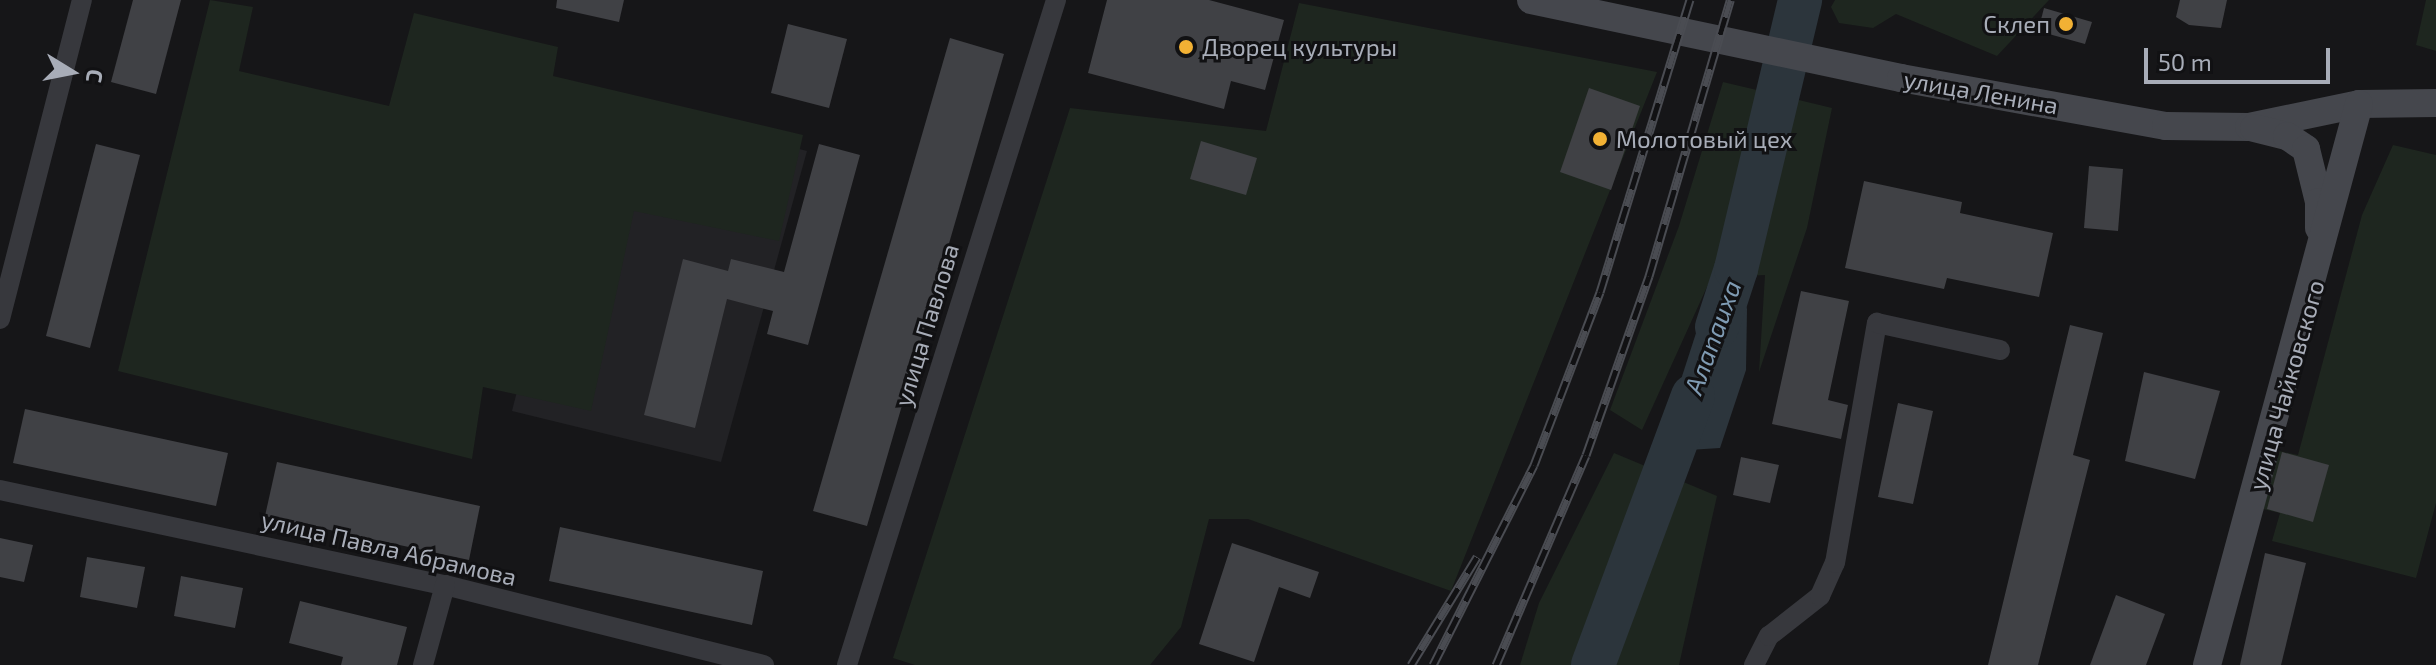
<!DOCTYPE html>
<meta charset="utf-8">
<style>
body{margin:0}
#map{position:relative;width:2436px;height:665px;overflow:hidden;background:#161618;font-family:"Exo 2",sans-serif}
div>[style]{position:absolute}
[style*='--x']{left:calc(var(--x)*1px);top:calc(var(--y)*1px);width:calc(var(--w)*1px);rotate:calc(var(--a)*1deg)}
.built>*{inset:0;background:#222225}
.green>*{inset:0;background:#1e261f}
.water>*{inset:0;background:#2c353c}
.river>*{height:44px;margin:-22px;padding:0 22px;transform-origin:22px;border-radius:22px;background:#2c353c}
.building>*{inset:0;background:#404145}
.street>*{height:20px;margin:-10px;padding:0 10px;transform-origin:10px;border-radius:10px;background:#37383d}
.secondary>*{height:28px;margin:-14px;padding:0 14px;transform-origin:14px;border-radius:14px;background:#45474d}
.rail>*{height:9px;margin-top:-4.5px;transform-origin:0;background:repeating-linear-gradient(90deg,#111113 0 18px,#4a4c52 0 36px);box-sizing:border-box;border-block:2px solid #4a4c52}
.dots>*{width:22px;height:22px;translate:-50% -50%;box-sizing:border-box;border:4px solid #111113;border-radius:50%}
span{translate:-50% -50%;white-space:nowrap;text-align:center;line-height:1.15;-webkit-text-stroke:6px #111113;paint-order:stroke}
.poi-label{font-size:24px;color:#a8adb8}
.right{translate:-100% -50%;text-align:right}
.left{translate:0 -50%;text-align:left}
.street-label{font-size:24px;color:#a8adb8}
.water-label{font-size:26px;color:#7f9bb3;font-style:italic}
.north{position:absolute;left:32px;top:32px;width:80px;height:80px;-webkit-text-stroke:6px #111113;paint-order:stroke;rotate:100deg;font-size:22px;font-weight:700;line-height:32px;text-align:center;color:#a8adb8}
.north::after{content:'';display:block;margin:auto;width:28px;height:36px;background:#a8adb8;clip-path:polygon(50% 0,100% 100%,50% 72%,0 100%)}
.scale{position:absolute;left:2144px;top:48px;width:186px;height:36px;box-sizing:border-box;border:4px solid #a8adb8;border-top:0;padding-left:10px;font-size:24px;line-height:28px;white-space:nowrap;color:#a8adb8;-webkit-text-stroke:6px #111113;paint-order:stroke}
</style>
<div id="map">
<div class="built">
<i style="clip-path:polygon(592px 95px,807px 151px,721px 462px,512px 411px)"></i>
</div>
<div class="green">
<i style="clip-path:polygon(210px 0,253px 7px,239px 71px,389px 106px,414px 13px,558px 47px,553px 76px,803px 135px,779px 241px,634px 211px,591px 411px,483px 387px,472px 459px,118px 371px)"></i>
<i style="clip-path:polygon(1835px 0,2049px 0,1997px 56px,1896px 14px,1873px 28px,1839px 23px,1831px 7px)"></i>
<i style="clip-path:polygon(2426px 0,2436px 0,2436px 51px,2416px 45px)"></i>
<i style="clip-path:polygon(1299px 3px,1657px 72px,1451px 591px,1248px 519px,1209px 519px,1181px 627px,1150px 665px,915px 665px,893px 658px,1070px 108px,1266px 131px)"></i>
<i style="clip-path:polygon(1723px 82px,1832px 108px,1807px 228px,1759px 372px,1765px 275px,1711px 278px,1642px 430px,1610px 410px,1679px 226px)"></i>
<i style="clip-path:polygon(2393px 145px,2436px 155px,2436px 503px,2416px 578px,2272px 541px,2280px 513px,2263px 509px,2279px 451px,2298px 455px,2362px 215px)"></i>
<i style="clip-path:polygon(1614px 453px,1717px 496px,1679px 665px,1520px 665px,1539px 603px)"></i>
</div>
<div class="water">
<i style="clip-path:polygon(1736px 269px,1747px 309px,1746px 370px,1720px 448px,1673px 451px,1664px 432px,1697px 330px)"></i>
</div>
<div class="river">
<i style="--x:1717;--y:327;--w:61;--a:-71.9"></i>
<i style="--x:1736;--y:269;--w:277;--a:-76.6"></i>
<i style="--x:1593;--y:665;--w:287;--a:-69.6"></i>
</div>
<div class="building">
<i style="clip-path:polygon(133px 0,181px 0,156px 94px,111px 82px)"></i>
<i style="clip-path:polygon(557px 0,624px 0,619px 22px,556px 8px)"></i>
<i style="clip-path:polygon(1107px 0,1209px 0,1284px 20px,1265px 90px,1231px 81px,1224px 109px,1088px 73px)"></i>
<i style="clip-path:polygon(2180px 0,2227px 0,2221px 28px,2189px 25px,2176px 17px)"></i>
<i style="clip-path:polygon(2044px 8px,2092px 22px,2085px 44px,2038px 31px)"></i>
<i style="clip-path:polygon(788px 24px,847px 39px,829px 108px,771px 93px)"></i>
<i style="clip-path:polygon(950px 38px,1004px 54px,867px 526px,813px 511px)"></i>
<i style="clip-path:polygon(1589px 88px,1640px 106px,1611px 190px,1560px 172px)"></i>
<i style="clip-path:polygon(1201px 141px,1257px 158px,1246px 195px,1190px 179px)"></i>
<i style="clip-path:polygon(96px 144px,140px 155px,90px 348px,46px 336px)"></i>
<i style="clip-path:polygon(819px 144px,860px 155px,808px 345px,767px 334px,773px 311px,727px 299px,695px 428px,644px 415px,683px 259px,728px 271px,731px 259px,784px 272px)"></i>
<i style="clip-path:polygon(2089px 166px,2123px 169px,2118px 231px,2084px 228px)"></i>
<i style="clip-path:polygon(1864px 181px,1962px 202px,1960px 213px,2053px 233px,2039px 297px,1947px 278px,1944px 289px,1845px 268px)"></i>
<i style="clip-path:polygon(1801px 291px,1849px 301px,1828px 400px,1848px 405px,1841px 439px,1772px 424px)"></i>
<i style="clip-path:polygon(2070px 325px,2103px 333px,2073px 455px,2090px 460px,2038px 665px,1988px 665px)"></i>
<i style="clip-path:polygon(2144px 372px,2220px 391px,2195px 479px,2125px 461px)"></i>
<i style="clip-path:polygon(1898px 403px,1933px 411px,1913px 504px,1878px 497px)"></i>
<i style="clip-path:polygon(25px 409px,228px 453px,216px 506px,13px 463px)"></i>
<i style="clip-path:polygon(2282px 452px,2329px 465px,2313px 522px,2267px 509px)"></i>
<i style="clip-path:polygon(1741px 457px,1779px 465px,1770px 503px,1733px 495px)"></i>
<i style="clip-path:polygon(277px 462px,480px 506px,469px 560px,265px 516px)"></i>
<i style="clip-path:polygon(560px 527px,763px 571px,752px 625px,549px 581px)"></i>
<i style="clip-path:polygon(0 538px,33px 545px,24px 582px,0 577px)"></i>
<i style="clip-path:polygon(1232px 543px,1319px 572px,1310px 598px,1279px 587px,1254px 662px,1199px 644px)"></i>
<i style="clip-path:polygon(2265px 553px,2306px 563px,2281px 665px,2240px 665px)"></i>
<i style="clip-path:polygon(87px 557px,145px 567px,137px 608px,80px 597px)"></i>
<i style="clip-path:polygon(181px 576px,243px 588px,235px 628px,174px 616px)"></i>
<i style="clip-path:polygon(2116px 595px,2165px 614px,2146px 665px,2090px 665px)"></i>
<i style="clip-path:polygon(300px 601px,407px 627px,397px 665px,341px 665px,343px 657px,289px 643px)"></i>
</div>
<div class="street">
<i style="--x:0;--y:319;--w:329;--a:-75.6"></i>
<i style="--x:0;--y:490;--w:455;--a:12.1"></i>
<i style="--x:445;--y:585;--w:329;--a:14.1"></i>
<i style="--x:423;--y:665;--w:83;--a:-74.6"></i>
<i style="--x:847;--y:665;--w:697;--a:-72.55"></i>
<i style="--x:1754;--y:665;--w:33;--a:-63"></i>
<i style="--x:1769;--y:636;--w:65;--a:-38.1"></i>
<i style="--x:1820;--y:596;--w:36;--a:-66"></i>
<i style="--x:1835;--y:563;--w:244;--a:-80.1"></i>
<i style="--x:1877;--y:323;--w:126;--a:12.4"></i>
</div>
<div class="secondary">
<i style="--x:1531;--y:0;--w:378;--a:11.9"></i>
<i style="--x:1901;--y:78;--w:269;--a:10.3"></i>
<i style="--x:2166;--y:126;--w:83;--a:0.7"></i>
<i style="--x:2249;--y:127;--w:112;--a:-11.8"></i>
<i style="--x:2359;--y:104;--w:77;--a:-0.7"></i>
<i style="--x:2254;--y:128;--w:34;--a:14"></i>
<i style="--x:2287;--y:136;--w:23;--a:34"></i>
<i style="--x:2306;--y:149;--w:55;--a:76.2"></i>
<i style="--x:2319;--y:202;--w:26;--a:90"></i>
<i style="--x:2207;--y:665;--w:581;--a:-74.84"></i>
</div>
<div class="rail">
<i style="--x:1411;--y:665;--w:127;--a:-58.6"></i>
<i style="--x:1433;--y:665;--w:224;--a:-63.2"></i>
<i style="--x:1534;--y:465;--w:185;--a:-69.1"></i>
<i style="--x:1600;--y:292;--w:306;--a:-72.9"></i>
<i style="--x:1496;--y:665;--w:228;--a:-66.8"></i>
<i style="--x:1586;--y:455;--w:190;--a:-70.6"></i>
<i style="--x:1649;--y:276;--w:288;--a:-73.6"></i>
</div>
<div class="dots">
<i style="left:2066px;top:24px;background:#f2b134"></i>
<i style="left:1186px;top:47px;background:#f2b134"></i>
<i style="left:1600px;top:139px;background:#f2b134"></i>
</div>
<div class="poi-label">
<span class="right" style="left:2050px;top:24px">Склеп</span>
<span class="left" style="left:1202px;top:47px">Дворец культуры</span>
<span class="left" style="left:1616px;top:139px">Молотовый цех</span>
</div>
<div class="street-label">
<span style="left:1981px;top:92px;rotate:10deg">улица Ленина</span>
<span style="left:926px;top:325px;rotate:-73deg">улица Павлова</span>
<span style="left:2286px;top:385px;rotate:-74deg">улица Чайковского</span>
<span style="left:389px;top:548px;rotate:13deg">улица Павла Абрамова</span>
</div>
<div class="water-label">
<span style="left:1712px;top:337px;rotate:-70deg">Алапаиха</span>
</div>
<div class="north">С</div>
<div class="scale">50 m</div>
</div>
